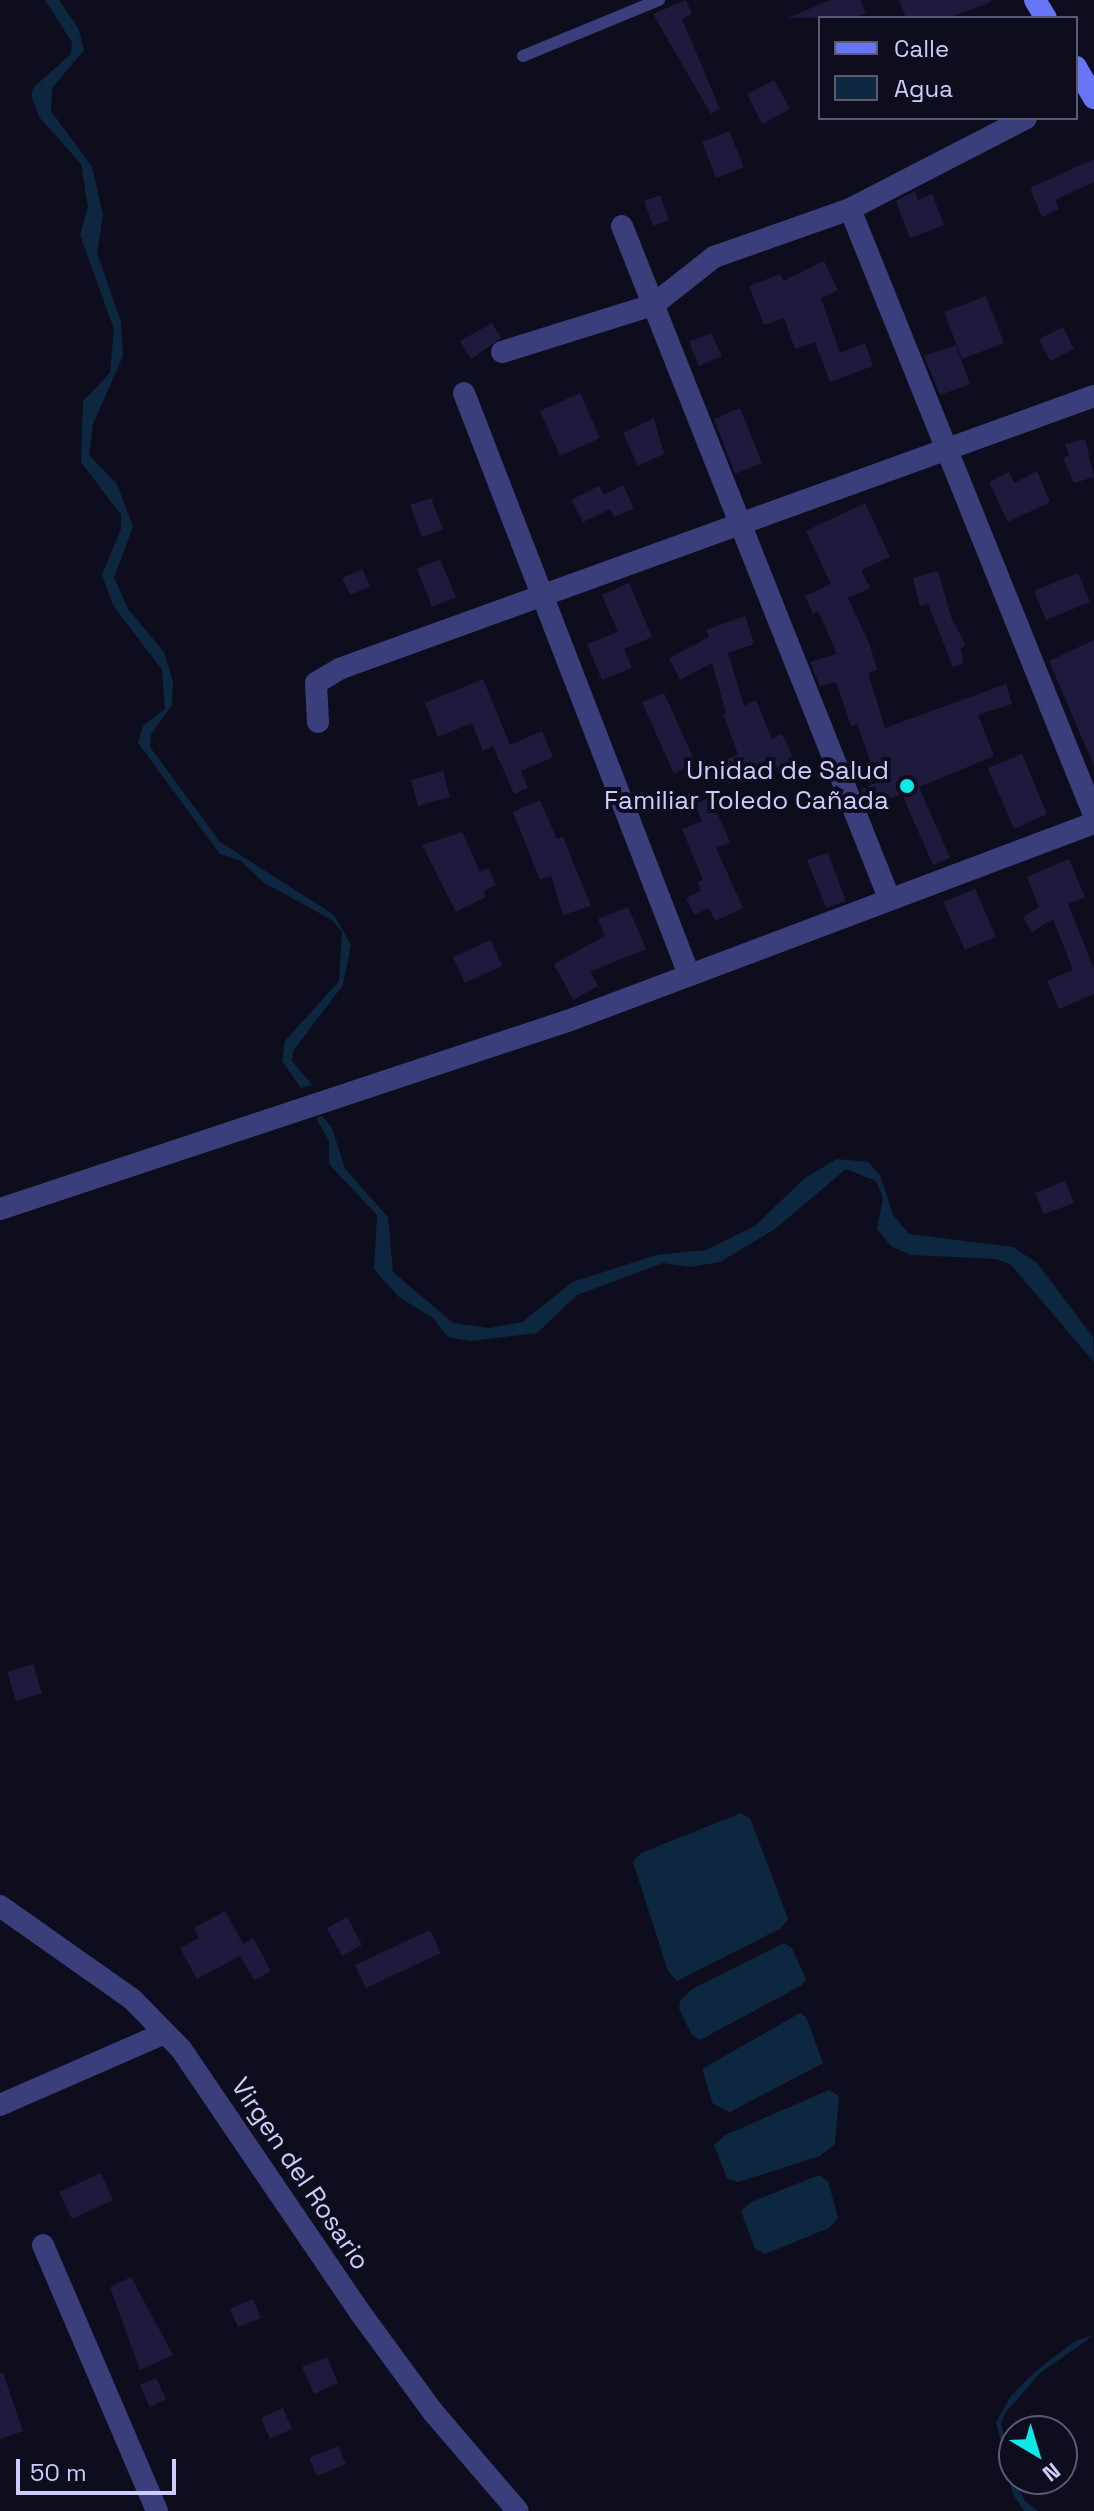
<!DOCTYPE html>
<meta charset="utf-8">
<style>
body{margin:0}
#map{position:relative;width:1094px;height:2511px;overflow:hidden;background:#0e0d1e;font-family:"Space Grotesk",sans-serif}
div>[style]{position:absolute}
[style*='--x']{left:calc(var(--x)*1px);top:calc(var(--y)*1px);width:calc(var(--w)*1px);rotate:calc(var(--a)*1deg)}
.water>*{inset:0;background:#0e2741}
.building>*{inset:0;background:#1d1a3e}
.service>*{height:12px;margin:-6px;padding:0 6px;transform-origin:6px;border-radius:6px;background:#3a3f7b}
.minor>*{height:22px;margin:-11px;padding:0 11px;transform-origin:11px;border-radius:11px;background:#3a3f7b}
.tertiary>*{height:22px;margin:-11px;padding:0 11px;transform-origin:11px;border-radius:11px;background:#3a3f7b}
.secondary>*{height:22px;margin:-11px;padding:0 11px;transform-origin:11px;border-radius:11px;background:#6875f7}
.dots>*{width:22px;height:22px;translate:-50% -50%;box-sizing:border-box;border:4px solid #0e0d1e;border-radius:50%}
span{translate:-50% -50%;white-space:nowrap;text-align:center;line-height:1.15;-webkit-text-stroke:8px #0e0d1e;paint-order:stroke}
.poi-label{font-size:26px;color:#cccdfc}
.right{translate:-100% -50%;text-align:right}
.street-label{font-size:26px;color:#cccdfc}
.legend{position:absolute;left:818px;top:16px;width:260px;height:104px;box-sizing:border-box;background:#0e0d1e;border:2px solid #5a5a77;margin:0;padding:10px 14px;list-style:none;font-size:24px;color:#cccdfc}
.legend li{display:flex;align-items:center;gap:16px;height:40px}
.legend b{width:40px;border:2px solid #5a5a77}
.north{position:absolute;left:998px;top:2415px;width:80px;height:80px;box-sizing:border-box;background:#0e0d1e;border:2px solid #5a5a77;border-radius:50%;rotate:142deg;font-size:22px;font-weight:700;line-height:32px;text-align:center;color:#cccdfc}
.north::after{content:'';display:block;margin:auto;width:28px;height:36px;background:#0ce9e6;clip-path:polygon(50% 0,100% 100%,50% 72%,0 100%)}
.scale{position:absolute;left:16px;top:2459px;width:160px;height:36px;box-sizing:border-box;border:4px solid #cccdfc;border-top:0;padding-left:10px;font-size:24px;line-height:28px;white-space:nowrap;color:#cccdfc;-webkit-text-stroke:6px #0e0d1e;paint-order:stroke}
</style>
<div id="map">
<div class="water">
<i style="clip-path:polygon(45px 0,59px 0,78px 28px,84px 50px,52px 88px,51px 111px,92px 167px,103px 215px,97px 253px,121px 322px,123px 356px,93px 424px,89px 455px,117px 484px,133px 527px,114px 577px,128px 609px,164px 652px,173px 682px,172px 705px,151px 734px,150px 747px,220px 842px,334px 915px,351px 945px,343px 985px,293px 1051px,292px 1061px,312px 1085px,301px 1088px,282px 1061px,285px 1041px,339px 981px,342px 932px,332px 920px,263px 882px,241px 861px,220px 854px,138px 743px,143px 726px,165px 709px,162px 670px,113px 605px,102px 575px,121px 529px,121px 515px,81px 462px,83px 401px,110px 373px,114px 329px,80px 235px,88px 207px,81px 164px,40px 118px,31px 96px,34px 87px,71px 54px,72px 42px)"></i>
<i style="clip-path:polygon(322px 1116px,332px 1128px,345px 1169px,388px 1217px,393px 1272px,453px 1323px,489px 1328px,522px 1322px,573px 1282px,656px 1255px,706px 1250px,755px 1226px,805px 1178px,837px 1159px,868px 1162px,880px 1175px,893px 1215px,909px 1234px,1013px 1247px,1037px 1263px,1093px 1337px,1094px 1362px,1011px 1265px,997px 1259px,911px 1255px,891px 1246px,877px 1229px,883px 1198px,876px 1181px,846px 1169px,775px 1229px,720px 1262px,690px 1267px,663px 1263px,577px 1295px,537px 1333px,471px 1341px,448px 1337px,433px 1318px,399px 1297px,374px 1269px,377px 1215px,329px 1164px,329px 1141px,316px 1118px)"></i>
<i style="clip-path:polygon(741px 1813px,750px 1818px,788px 1919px,781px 1928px,677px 1981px,668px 1971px,633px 1862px,641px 1853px)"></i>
<i style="clip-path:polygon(784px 1943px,792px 1948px,806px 1979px,802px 1985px,700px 2040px,692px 2035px,679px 2009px,680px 2001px,692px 1989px)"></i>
<i style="clip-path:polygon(800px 2013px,806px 2017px,823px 2063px,730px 2112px,713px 2104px,702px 2069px)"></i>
<i style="clip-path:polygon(829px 2090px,839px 2096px,835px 2144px,820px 2156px,738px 2182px,727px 2178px,714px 2145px,725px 2135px)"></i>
<i style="clip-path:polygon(819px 2175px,828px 2181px,838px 2218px,829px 2228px,765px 2254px,755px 2249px,741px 2211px,751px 2202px)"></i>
<i style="clip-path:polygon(1094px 2335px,1040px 2373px,1005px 2413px,1001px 2424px,1014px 2479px,1025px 2501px,1038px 2511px,1024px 2511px,1013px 2494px,996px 2422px,1011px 2396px,1037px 2370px,1075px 2341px)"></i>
</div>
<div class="building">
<i style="clip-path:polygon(686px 0,692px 14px,682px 19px,720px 109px,711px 114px,653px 14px)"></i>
<i style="clip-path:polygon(830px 0,861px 0,866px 13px,854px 18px,788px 18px)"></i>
<i style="clip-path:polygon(899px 0,991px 0,991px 2px,948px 18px,906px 18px)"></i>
<i style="clip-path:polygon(774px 80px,790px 109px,762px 124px,747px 94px)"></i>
<i style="clip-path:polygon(729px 131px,744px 167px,716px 178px,702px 142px)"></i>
<i style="clip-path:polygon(1094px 159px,1094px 182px,1055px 200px,1059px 209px,1042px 217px,1030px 188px)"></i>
<i style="clip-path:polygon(915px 191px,918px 200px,932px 194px,944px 225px,910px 238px,896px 201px)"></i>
<i style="clip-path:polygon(660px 195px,669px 220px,653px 226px,644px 201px)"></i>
<i style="clip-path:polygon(824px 261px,838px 290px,821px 298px,840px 353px,865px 343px,873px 366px,830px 382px,815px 342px,795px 349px,784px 318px,764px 325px,749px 286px,780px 274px,783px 281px)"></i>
<i style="clip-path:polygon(986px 296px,1004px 343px,962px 359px,944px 312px)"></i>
<i style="clip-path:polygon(492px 323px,501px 338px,471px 359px,460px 341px)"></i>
<i style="clip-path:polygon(1063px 327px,1074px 349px,1050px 361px,1039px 339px)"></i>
<i style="clip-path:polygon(711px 333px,722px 356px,699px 366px,689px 342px)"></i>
<i style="clip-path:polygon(956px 345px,970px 384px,940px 395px,924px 356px)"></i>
<i style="clip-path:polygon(580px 393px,600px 438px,560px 456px,540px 411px)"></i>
<i style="clip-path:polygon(740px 408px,762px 463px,735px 474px,714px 419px)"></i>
<i style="clip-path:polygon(654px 418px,664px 454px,638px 466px,623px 433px)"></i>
<i style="clip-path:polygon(1085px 439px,1094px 477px,1074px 483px,1063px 458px,1069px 455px,1065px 444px)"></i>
<i style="clip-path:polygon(1037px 471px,1050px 502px,1008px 522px,989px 482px,1009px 472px,1014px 483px)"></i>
<i style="clip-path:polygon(623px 485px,634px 508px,614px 517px,610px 509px,583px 522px,571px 500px,599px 486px,604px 495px)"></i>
<i style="clip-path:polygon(431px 498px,443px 529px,422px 537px,410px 505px)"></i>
<i style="clip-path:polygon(865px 503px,890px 557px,861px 570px,870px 588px,848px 598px,870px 645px,877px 670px,868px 673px,885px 728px,1006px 684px,1012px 704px,978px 715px,994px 756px,919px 787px,950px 858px,933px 865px,902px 794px,868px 808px,861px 789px,878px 782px,857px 724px,851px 726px,836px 682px,820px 686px,810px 662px,837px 654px,818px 611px,813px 614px,805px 596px,831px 584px,806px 531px)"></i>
<i style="clip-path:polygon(440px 559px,456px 597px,432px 607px,417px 569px)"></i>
<i style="clip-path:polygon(362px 569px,370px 586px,350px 595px,342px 578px)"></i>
<i style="clip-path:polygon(938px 571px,951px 617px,966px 646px,960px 649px,964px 663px,953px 667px,928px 604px,920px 606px,913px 578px)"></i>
<i style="clip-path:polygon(1078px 573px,1090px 602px,1046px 620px,1034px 591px)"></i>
<i style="clip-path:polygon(629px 583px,652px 637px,624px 649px,632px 668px,602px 680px,587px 644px,618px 632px,602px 595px)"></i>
<i style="clip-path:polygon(745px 616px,754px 644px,728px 653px,744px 706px,756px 700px,772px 739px,782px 734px,794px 759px,773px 770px,770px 763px,728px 784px,718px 764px,738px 754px,723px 714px,726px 713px,712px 663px,680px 680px,669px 658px,709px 637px,706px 630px)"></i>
<i style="clip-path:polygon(1094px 640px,1094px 766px,1049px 661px)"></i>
<i style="clip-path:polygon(483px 679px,510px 745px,542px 731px,553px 757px,521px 771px,528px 788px,514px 794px,493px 746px,483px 751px,472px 723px,438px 737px,425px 703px)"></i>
<i style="clip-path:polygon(664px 693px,695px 762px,674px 774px,642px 702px)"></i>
<i style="clip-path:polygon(1022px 754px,1047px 814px,1014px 829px,988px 768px)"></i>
<i style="clip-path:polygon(443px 771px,450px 797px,418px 806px,411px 780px)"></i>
<i style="clip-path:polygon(710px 797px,730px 842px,716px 848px,743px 908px,715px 921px,709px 908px,694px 915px,686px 898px,701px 891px,698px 882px,703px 880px,682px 829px,702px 821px,695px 804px)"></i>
<i style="clip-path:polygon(540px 800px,557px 839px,563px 837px,591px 906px,563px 915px,551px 876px,540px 880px,513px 812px)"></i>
<i style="clip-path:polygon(462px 832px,480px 872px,488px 868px,496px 885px,483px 891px,486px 897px,456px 912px,422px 845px)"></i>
<i style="clip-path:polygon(828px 853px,846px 901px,826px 908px,807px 860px)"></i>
<i style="clip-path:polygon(1069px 859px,1085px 897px,1068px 904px,1094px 969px,1094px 994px,1059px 1009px,1047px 981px,1073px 970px,1053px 919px,1032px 932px,1023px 917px,1039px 907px,1027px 877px)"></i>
<i style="clip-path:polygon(975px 889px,996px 937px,965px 950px,943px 902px)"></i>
<i style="clip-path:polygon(628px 907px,646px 949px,590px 972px,598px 986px,573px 1000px,554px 964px,605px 936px,598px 919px)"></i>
<i style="clip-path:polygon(491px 940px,502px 966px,465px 983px,453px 957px)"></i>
<i style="clip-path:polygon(1065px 1181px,1074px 1203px,1044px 1214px,1035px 1193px)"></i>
<i style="clip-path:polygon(33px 1664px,42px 1693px,16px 1701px,7px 1672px)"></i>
<i style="clip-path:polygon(225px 1911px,243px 1944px,253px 1938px,271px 1971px,254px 1980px,240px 1956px,197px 1979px,180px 1948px,199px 1938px,194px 1928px)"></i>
<i style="clip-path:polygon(347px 1917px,362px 1945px,342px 1956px,327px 1928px)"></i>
<i style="clip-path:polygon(430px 1930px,441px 1953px,366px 1988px,355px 1965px)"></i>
<i style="clip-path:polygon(101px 2173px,113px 2200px,72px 2219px,59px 2192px)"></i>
<i style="clip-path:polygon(131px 2277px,173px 2355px,140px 2370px,110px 2287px)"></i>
<i style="clip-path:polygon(253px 2299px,261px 2318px,238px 2327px,230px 2309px)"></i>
<i style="clip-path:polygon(327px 2357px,338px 2383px,314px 2394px,302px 2367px)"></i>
<i style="clip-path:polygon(3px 2373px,23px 2431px,0 2439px,0 2374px)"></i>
<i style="clip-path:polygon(156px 2378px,166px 2399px,150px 2407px,140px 2385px)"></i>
<i style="clip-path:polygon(283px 2408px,292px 2429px,270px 2439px,261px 2418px)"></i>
<i style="clip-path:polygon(338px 2446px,346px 2464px,317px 2476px,309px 2458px)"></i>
</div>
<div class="service">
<i style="--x:523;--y:56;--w:147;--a:-22.4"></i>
</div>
<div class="minor">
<i style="--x:850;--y:209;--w:653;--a:68.07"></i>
<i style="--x:622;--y:226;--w:723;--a:68.33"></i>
<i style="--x:502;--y:352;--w:158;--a:-17.3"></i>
<i style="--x:653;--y:305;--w:78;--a:-38.2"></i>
<i style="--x:714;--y:257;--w:144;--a:-19.4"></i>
<i style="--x:850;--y:209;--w:198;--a:-27.3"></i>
<i style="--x:464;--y:393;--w:621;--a:68.85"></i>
<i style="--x:318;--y:722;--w:39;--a:-93"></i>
<i style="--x:316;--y:683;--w:27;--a:-31"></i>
<i style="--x:339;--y:669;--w:803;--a:-19.88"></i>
<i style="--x:0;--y:2105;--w:180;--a:-23.6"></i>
<i style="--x:43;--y:2245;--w:289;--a:66.8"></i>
</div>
<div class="tertiary">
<i style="--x:0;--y:1209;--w:604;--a:-18.34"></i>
<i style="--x:573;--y:1019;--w:557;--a:-20.62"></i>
<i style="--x:0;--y:1906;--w:161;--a:35.2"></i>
<i style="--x:132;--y:1999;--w:70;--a:45.6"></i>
<i style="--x:181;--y:2049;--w:317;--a:55.8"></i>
<i style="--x:359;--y:2311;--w:125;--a:53.8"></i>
<i style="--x:433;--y:2412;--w:130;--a:49.4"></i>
</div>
<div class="secondary">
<i style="--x:1035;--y:0;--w:21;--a:59"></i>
<i style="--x:1076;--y:67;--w:36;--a:60"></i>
</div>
<div class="dots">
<i style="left:907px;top:786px;background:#0ce9e6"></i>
</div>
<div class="poi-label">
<span class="right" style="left:889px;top:786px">Unidad de Salud<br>Familiar Toledo Cañada</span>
</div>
<div class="street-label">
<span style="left:300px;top:2174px;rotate:56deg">Virgen del Rosario</span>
</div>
<ul class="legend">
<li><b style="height:10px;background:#6875f7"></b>Calle</li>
<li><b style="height:22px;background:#0e2741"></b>Agua</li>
</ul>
<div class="north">N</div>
<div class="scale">50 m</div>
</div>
